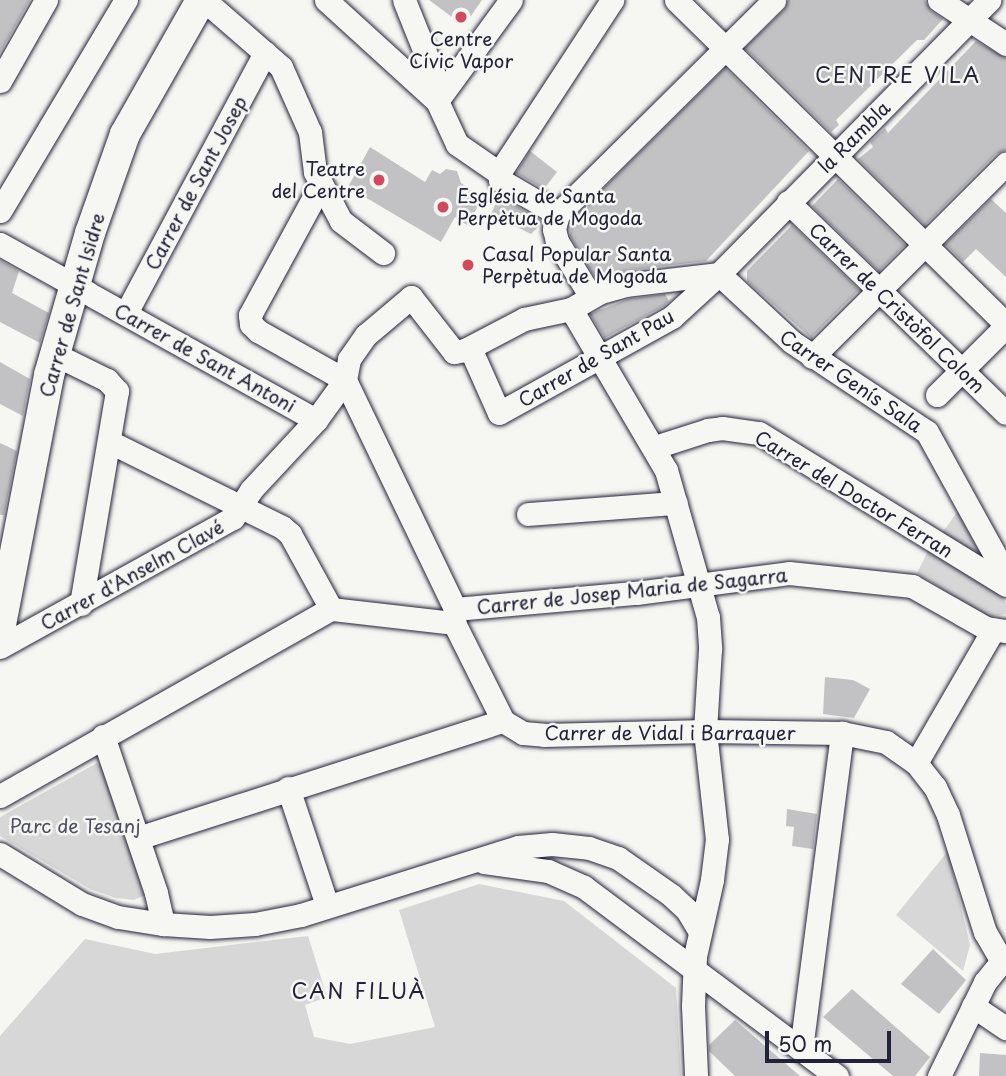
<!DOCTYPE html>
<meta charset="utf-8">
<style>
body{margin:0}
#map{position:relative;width:1006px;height:1076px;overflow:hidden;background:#f6f6f2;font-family:"Playpen Sans",sans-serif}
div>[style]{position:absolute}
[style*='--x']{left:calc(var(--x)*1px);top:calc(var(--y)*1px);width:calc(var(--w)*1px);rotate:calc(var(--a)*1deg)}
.green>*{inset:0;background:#d7d7d7}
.building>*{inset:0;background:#c2c2c4}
.roads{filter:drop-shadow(0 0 2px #22223b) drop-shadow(0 0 2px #22223b)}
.minor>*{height:23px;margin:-11.5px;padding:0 11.5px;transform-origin:11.5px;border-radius:11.5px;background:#f6f6f2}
.major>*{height:30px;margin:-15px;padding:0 15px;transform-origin:15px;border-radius:15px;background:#f6f6f2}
.dots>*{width:19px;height:19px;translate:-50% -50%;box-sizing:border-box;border:4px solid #f6f6f2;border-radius:50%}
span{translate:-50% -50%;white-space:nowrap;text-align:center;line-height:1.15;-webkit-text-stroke:5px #f6f6f2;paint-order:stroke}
.poi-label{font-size:19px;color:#22223b}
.right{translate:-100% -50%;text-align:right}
.left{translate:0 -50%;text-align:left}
.street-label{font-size:19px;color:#22223b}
.park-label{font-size:19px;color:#4f4f62}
.neighbourhood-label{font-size:21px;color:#22223b;letter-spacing:2px}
.scale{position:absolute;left:765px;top:1031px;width:126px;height:32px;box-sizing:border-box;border:4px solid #22223b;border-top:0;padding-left:9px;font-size:21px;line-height:24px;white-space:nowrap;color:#22223b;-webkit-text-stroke:5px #f6f6f2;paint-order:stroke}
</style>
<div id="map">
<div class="green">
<i style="clip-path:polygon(958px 511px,988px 569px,939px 537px)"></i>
<i style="clip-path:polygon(931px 545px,998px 588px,1006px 603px,1006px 614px,987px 617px,917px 573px)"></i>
<i style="clip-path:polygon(97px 763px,106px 769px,147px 894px,134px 900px,116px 898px,90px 889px,0 836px,0 817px)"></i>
<i style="clip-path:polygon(948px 851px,970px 945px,963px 971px,896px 915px)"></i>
<i style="clip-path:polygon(479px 884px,564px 901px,676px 988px,681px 1076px,0 1076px,0 1036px,85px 939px,155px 954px,308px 936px,327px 997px,305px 1005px,314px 1037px,350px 1044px,435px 1027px,399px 910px)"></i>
</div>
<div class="building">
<i style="clip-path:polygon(0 0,30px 0,0 53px)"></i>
<i style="clip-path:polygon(429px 0,482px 0,464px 26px)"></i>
<i style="clip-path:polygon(788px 0,925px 0,931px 11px,943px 19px,924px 40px,917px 40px,836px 120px,839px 125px,831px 132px,745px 48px,784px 10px)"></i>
<i style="clip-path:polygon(976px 41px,1006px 58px,1006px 150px,996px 154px,925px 225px,858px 159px,873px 147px,870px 142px,885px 128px,888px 133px)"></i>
<i style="clip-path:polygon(725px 68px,809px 151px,706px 261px,623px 271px,596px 279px,570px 236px,571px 221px)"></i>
<i style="clip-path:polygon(370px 147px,425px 182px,432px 170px,440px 174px,446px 169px,457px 171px,461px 183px,483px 198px,467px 225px,455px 217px,441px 242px,348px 187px)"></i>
<i style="clip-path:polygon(530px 151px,557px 172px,544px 189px,516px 173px)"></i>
<i style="clip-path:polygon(838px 179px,905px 245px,879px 271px,812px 206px)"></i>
<i style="clip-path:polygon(499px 196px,542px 221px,541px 224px,531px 234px,491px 214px)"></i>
<i style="clip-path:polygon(991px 199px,1006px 213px,1006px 277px,976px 249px,963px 262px,945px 244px)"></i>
<i style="clip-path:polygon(792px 225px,859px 290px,811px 338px,747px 281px,747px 271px)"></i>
<i style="clip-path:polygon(0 260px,19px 271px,12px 293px,49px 313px,40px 343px,0 322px)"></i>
<i style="clip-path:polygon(665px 294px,669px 301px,664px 306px,605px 338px,590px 314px,628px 299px)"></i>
<i style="clip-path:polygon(0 362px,30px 379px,23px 416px,0 404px)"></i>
<i style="clip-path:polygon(0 443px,17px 451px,4px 515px,0 515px)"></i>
<i style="clip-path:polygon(825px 677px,853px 680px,870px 689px,854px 718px,823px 714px)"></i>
<i style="clip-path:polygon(787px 809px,817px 814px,813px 849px,792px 846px,794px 827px,786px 826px)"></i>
<i style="clip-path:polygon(933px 949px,966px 980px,939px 1014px,901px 984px)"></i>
<i style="clip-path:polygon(852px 989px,930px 1057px,915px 1076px,893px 1076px,823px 1017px)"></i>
<i style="clip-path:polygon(735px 1020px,800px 1076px,735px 1076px,709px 1051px,709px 1045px)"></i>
<i style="clip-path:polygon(980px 1053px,1006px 1055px,1006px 1076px,979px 1076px)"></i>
</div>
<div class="roads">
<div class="minor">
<i style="--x:204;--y:0;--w:102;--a:41"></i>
<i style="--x:281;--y:67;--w:71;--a:66"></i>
<i style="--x:310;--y:132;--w:40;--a:82.9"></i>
<i style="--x:315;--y:172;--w:55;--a:62"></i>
<i style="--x:341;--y:221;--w:53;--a:37.3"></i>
<i style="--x:326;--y:0;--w:150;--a:42.3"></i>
<i style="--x:404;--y:0;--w:78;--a:68.1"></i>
<i style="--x:433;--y:72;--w:29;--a:82"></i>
<i style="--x:437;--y:101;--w:47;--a:65.1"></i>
<i style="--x:457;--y:144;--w:51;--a:34.6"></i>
<i style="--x:499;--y:173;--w:7;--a:82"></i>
<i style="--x:500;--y:180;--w:67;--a:30.4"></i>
<i style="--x:676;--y:0;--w:462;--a:44.5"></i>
<i style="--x:939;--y:0;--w:80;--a:33.3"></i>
<i style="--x:0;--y:81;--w:93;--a:-60.4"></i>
<i style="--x:437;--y:101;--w:125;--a:-53.8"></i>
<i style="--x:499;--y:173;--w:207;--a:-56.8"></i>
<i style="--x:321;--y:184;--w:149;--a:118.5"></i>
<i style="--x:250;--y:315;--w:9;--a:84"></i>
<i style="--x:251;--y:324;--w:10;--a:45"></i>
<i style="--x:258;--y:331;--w:100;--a:29.4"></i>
<i style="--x:788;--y:202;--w:303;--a:44.1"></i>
<i style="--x:0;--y:211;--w:246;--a:-59.2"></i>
<i style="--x:0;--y:244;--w:101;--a:29.1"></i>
<i style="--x:719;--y:274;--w:100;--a:43"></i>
<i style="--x:792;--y:342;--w:162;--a:33.7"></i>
<i style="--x:927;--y:432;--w:163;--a:61.1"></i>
<i style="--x:93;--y:296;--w:255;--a:29.1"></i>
<i style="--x:591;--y:297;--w:66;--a:-121.3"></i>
<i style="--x:557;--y:241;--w:12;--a:-104"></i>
<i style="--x:554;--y:229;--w:16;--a:-75"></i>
<i style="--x:558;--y:214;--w:304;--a:-44.7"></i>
<i style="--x:571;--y:309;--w:187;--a:59.5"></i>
<i style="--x:666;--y:470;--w:153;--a:74.1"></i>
<i style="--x:708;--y:617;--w:32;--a:86"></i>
<i style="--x:710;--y:649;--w:82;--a:93.5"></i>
<i style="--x:705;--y:731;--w:109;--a:83.7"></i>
<i style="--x:717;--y:839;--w:41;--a:97"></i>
<i style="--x:712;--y:880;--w:78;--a:102.6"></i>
<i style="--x:695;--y:956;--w:50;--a:92.3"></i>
<i style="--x:693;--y:1006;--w:70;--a:87.5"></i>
<i style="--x:126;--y:313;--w:295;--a:-61.9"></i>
<i style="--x:470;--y:348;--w:71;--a:66"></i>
<i style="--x:499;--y:413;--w:198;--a:-29"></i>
<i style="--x:672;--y:317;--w:64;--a:-42.5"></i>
<i style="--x:719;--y:274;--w:385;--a:-45.4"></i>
<i style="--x:54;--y:354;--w:59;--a:26.1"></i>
<i style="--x:107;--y:380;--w:15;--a:48"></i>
<i style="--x:117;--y:391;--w:216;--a:99.6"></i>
<i style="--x:812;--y:357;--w:274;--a:-44.9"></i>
<i style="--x:345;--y:380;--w:254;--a:64.3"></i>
<i style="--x:455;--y:609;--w:14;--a:94"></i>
<i style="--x:454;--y:623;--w:110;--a:63.4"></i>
<i style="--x:937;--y:395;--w:98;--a:-45"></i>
<i style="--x:110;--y:442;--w:192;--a:26.3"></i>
<i style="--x:282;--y:527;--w:11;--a:41"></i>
<i style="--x:290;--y:534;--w:85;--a:61.3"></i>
<i style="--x:655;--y:447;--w:56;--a:-17.8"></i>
<i style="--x:708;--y:430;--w:14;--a:-8"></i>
<i style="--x:722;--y:428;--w:37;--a:8"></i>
<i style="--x:759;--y:433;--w:290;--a:31.6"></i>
<i style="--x:528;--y:514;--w:148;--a:-4.3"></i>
<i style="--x:455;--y:609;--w:182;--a:-5.1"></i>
<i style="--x:636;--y:593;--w:154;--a:-7.4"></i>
<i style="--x:789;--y:573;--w:124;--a:6"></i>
<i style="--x:912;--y:586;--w:85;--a:29.6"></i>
<i style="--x:986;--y:628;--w:20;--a:9"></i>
<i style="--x:0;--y:647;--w:266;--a:-29"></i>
<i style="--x:233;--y:518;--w:33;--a:-57"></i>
<i style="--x:251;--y:490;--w:96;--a:-47.1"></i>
<i style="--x:316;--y:420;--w:49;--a:-54.1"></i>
<i style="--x:345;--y:380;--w:21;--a:-79"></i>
<i style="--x:349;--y:359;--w:29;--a:-55"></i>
<i style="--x:366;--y:335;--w:59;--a:-40.2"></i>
<i style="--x:411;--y:297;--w:70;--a:52"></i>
<i style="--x:454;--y:352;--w:11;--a:-10"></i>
<i style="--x:465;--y:350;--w:67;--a:-27.7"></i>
<i style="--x:524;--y:319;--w:48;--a:-12"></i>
<i style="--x:571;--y:309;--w:34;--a:-30"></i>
<i style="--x:601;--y:292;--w:25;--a:-16"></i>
<i style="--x:625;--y:285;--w:95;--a:-6.7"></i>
<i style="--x:103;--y:736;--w:166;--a:71.3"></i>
<i style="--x:156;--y:893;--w:32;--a:77"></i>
<i style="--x:916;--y:763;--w:154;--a:-59.9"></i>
<i style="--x:288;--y:788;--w:123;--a:71.6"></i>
<i style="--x:0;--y:796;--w:380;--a:-29.5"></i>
<i style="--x:331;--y:609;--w:124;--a:6.5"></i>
<i style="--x:138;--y:838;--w:383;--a:-17.8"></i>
<i style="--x:503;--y:721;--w:23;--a:31"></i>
<i style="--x:523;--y:733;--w:21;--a:5"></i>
<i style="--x:544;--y:735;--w:161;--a:-1.4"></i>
<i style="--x:705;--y:731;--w:137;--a:0.8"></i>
<i style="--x:842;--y:733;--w:45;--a:11.6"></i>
<i style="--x:886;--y:742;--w:37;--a:35"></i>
<i style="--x:916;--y:763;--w:31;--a:52"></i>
<i style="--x:935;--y:787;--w:31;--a:65"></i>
<i style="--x:948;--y:815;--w:123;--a:72.5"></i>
<i style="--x:985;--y:932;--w:32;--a:60"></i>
<i style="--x:0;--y:854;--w:96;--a:31.4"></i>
<i style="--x:82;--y:904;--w:38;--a:20"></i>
<i style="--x:118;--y:917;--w:46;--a:8.8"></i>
<i style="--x:163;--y:924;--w:47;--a:3.7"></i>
<i style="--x:210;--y:927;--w:45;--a:-3.8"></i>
<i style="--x:255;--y:924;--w:47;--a:-11.1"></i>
<i style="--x:301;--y:915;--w:227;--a:-17.4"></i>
<i style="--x:518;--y:847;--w:34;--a:-5"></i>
<i style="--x:552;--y:844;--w:37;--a:6"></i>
<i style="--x:589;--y:848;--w:31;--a:19"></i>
<i style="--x:618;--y:858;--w:65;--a:34.9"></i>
<i style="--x:671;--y:895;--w:22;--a:43"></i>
<i style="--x:687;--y:910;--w:23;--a:59"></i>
<i style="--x:484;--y:862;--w:65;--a:8"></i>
<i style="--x:548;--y:871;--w:39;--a:24"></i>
<i style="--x:584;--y:887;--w:316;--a:36.8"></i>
<i style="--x:973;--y:1006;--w:40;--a:34"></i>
<i style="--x:801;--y:1049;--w:319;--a:-82.6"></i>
<i style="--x:939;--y:1076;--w:105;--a:-63.9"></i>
<i style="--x:985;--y:982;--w:33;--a:-51"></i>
</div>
<div class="major">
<i style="--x:0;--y:630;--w:260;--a:-79.1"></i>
<i style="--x:49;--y:375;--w:148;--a:-73.9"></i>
<i style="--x:90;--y:233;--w:105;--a:-70.5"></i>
<i style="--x:125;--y:134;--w:154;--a:-60.4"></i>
</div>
</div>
<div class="dots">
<i style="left:461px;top:17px;background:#d1495b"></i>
<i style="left:379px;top:180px;background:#d1495b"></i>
<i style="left:443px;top:207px;background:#d1495b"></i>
<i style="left:468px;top:265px;background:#d1495b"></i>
</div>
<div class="poi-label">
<span style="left:461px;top:50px">Centre<br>Cívic Vapor</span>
<span class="right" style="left:365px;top:180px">Teatre<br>del Centre</span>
<span class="left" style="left:457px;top:207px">Església de Santa<br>Perpètua de Mogoda</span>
<span class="left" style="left:482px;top:265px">Casal Popular Santa<br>Perpètua de Mogoda</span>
</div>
<div class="street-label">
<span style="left:854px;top:137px;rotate:-45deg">la Rambla</span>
<span style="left:196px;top:183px;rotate:-62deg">Carrer de Sant Josep</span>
<span style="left:72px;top:305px;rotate:-74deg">Carrer de Sant Isidre</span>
<span style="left:897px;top:308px;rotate:44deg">Carrer de Cristòfol Colom</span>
<span style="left:205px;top:358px;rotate:29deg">Carrer de Sant Antoni</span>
<span style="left:596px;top:358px;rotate:-30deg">Carrer de Sant Pau</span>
<span style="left:851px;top:381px;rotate:34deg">Carrer Genís Sala</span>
<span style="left:854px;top:494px;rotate:31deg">Carrer del Doctor Ferran</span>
<span style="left:132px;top:575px;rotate:-29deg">Carrer d'Anselm Clavé</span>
<span style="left:632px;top:591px;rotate:-6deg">Carrer de Josep Maria de Sagarra</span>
<span style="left:670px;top:733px">Carrer de Vidal i Barraquer</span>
</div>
<div class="park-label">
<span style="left:75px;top:826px">Parc de Tesanj</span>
</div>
<div class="neighbourhood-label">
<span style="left:898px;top:74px">CENTRE VILA</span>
<span style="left:359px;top:990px">CAN FILUÀ</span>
</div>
<div class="scale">50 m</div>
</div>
